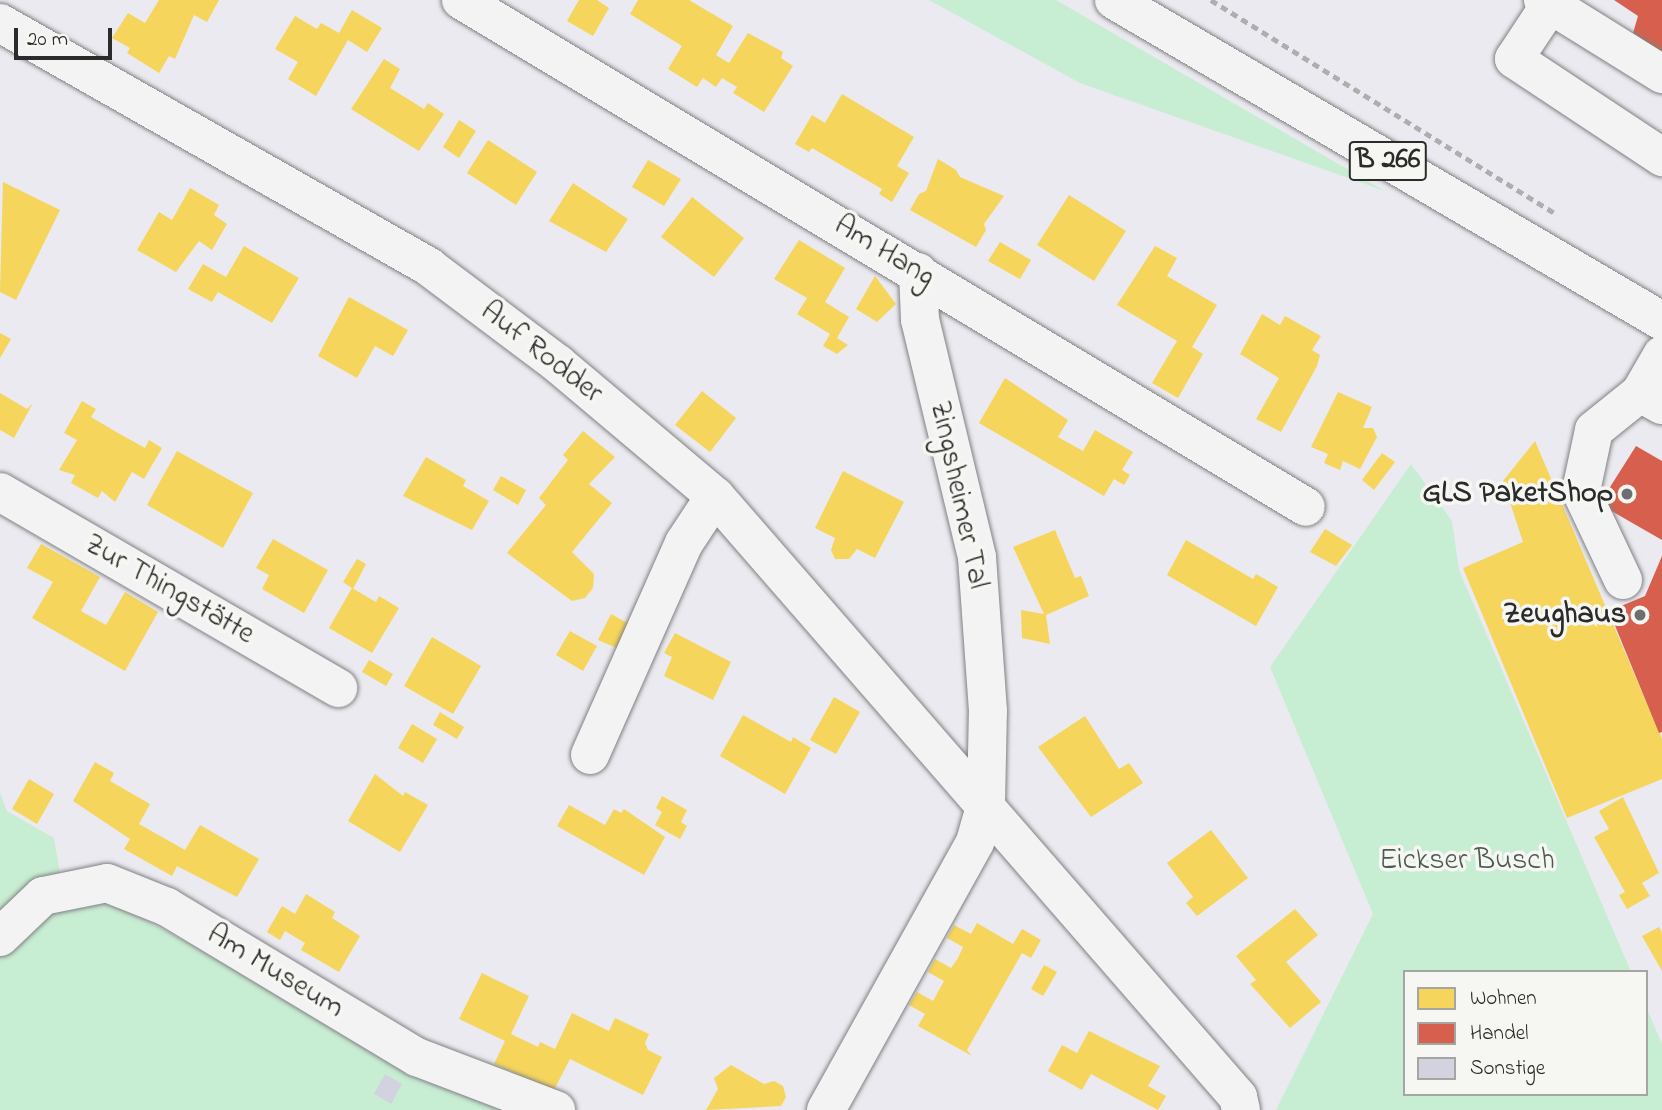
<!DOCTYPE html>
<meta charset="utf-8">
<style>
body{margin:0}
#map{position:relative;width:1662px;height:1110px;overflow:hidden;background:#eaeaf0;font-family:"Indie Flower",sans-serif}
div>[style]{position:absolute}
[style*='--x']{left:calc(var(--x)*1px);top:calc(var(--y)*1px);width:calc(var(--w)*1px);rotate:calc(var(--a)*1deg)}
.green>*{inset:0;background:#c7edd3}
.homes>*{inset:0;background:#f6d55c}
.shops>*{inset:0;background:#d6604d}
.building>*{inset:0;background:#d2d3df}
.path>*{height:4.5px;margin-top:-2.25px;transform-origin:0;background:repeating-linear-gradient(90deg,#aeaeaf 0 7px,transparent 0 12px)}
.roads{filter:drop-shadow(0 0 2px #818184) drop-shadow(0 0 2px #818184)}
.minor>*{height:38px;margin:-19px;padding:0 19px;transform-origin:19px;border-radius:19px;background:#f3f3f3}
.major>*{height:38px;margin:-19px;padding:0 19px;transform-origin:19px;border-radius:19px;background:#f3f3f3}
.dots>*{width:19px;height:19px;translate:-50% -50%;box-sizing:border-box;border:4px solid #f6f6f2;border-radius:50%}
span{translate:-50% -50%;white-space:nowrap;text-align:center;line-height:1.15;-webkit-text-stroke:7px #f6f6f2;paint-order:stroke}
.shield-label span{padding:2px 5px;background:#f6f6f2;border:2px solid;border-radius:5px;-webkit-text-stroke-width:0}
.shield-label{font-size:28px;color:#2b2b2b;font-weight:700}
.street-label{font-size:30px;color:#2b2b2b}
.poi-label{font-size:30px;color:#2b2b2b;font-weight:700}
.right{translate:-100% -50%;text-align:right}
.park-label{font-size:30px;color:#4b5c4f}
.legend{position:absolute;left:1403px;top:970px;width:245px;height:126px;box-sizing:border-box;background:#f6f6f2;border:2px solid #a5a5a2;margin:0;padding:9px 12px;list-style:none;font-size:21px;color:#2b2b2b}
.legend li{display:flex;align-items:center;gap:14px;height:35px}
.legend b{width:35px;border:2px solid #a5a5a2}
.scale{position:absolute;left:14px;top:28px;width:98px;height:32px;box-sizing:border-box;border:4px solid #2b2b2b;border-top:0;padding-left:9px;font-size:21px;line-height:24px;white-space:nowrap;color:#2b2b2b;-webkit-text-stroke:5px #f6f6f2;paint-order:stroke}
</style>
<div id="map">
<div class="green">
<i style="clip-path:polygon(929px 0,1056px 0,1385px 191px,1080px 83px)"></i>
<i style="clip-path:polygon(1411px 464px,1452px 521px,1459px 570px,1631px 972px,1405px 972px,1405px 1094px,1646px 1094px,1646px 1007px,1662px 1044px,1662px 1110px,1276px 1110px,1373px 914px,1270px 667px)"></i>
<i style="clip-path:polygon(0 793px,7px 811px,54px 838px,60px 873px,288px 998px,507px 1110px,0 1110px)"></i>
</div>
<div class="homes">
<i style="clip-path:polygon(159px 0,219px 0,207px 22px,194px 15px,175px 59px,169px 56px,159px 73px,127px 53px,130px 48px,112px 38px,128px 13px,145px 23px)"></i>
<i style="clip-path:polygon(579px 0,597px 0,609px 8px,593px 36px,567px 21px)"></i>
<i style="clip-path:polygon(638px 0,689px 0,733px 26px,716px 55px,729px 63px,748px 33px,783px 52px,781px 58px,793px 66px,764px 112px,733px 93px,737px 87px,722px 78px,716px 87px,703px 78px,697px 87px,668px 69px,682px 46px,630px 14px)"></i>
<i style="clip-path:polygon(352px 10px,382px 28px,367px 52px,348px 40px,316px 96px,288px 79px,298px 62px,275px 49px,295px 16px,317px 29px,321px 23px,339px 33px)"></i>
<i style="clip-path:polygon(384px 59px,400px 69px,390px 88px,424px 109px,428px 103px,444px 114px,419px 151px,351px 109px)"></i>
<i style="clip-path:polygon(842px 94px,914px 137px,897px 166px,909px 173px,892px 202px,879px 194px,882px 189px,812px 148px,809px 152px,795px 144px,812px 115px,825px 123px)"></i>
<i style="clip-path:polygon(459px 120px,476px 131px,459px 158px,443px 147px)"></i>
<i style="clip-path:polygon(488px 140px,537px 172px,516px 205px,467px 173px)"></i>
<i style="clip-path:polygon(938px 159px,956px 170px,960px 177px,1004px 196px,984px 224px,986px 230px,976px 247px,910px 210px,919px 194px,926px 191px)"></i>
<i style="clip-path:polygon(648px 160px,681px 179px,664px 206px,632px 187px)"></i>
<i style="clip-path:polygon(3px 182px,60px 210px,16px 300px,0 292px)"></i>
<i style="clip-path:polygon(573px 183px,628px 219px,606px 252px,549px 221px)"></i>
<i style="clip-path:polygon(190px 188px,219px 205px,214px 215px,227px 224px,212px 250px,199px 241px,176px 272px,137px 250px,159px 212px,172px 220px)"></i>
<i style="clip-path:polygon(1069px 195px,1126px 231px,1094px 281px,1037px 245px)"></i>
<i style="clip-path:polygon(692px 197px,744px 238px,714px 277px,661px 237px)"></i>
<i style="clip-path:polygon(799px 240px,845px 268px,825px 302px,849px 317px,837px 338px,848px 345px,837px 354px,823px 346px,830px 334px,797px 314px,807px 298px,774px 279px)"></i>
<i style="clip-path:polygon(1000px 242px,1031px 260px,1020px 279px,988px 261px)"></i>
<i style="clip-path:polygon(244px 246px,299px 278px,272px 323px,218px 292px,212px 302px,188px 289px,203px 264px,226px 277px)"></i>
<i style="clip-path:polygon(1155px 246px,1177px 258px,1167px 276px,1217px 305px,1192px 347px,1203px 354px,1178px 398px,1152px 383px,1177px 341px,1117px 305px)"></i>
<i style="clip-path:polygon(875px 276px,896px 304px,877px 322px,856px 309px)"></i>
<i style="clip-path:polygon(349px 297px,408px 330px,393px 356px,375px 346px,357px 378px,318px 356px)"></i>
<i style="clip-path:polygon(1262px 314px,1280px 325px,1285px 316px,1321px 336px,1312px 350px,1320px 355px,1317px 366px,1281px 432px,1256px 419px,1279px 378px,1240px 354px)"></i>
<i style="clip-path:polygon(0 333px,11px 339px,0 358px)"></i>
<i style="clip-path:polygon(1005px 378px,1068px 420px,1058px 437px,1083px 451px,1095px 430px,1133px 452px,1122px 470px,1130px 475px,1124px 485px,1114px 479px,1104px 496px,979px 423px)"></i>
<i style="clip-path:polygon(702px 391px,736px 418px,710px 452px,675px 425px)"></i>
<i style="clip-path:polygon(1338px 392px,1372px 407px,1363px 428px,1373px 428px,1377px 437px,1360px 469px,1343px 461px,1340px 470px,1324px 463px,1328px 454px,1311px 447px)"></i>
<i style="clip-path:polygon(0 393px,27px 409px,33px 403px,14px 438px,0 430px)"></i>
<i style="clip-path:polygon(82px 401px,96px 409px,91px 417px,118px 433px,145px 448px,149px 440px,162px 448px,144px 479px,132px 472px,115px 502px,102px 491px,98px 498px,71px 483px,75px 475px,59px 470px,77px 440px,64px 433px)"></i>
<i style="clip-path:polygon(583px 431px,615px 457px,589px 484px,612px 503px,572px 552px,594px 574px,593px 588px,585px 598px,572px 601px,507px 553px,546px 505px,539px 498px,568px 460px,563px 455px)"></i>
<i style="clip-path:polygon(1535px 441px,1662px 739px,1662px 779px,1567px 818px,1463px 568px,1523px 542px,1503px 481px)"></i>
<i style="clip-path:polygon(177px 451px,253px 493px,223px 548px,147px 505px)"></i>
<i style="clip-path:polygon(1382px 453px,1395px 462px,1374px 490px,1362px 480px)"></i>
<i style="clip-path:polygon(426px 457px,466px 480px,463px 486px,489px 501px,472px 530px,403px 496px)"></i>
<i style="clip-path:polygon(843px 471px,904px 502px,875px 558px,857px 549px,849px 559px,835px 559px,831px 550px,835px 538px,815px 528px)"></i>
<i style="clip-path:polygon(501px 476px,526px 490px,518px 505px,493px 490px)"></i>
<i style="clip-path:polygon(1325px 529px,1352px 545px,1336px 566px,1310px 552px)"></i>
<i style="clip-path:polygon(1055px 530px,1075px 578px,1081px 576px,1089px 596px,1046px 615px,1050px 644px,1022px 638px,1021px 610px,1044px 614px,1013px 547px)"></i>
<i style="clip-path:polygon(273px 539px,328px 570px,304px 613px,262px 589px,269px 575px,256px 568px)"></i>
<i style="clip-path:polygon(1186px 540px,1253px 579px,1256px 574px,1278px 587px,1256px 626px,1167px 575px)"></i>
<i style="clip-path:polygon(41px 544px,100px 577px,81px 611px,106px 625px,125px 592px,158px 612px,125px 671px,32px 618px,53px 582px,27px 568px)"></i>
<i style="clip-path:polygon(357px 559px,366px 564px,353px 589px,343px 582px)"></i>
<i style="clip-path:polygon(352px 588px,376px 602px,379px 596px,399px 608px,372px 653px,329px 628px)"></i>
<i style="clip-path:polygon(611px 614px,631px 625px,619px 649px,598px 640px)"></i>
<i style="clip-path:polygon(570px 631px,597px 646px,583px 671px,556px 655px)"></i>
<i style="clip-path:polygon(675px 633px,731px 662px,713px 700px,664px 676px,672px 657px,664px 653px)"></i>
<i style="clip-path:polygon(432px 637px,481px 666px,453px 714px,404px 686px)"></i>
<i style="clip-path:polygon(369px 660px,393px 674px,386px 686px,362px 672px)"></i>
<i style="clip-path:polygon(834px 697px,860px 712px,836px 754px,810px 740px)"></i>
<i style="clip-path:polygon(440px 712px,464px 727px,457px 739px,433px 725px)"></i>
<i style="clip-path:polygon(743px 715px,791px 742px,793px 737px,811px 748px,785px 794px,720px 756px)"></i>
<i style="clip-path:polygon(1085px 716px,1119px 769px,1129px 763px,1143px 783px,1091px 817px,1038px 747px)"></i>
<i style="clip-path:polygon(412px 724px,437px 739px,423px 763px,398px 748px)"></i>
<i style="clip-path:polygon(95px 762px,114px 773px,110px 781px,150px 804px,139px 824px,185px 850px,200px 825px,259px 859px,237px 897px,177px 866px,172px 876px,124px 849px,130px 839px,73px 801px)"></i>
<i style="clip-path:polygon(375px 774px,403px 796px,405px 792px,428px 805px,400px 852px,348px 821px)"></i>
<i style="clip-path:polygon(29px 779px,54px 794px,37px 824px,12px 809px)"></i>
<i style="clip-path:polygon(662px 796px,687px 810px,681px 822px,687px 826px,680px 839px,655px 825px,662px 812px,656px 808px)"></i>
<i style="clip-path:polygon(1623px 797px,1659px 873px,1642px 883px,1650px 896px,1627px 909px,1619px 895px,1625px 892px,1594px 837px,1609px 829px,1599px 811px)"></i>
<i style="clip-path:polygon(569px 805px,605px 825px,614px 809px,621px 813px,624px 809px,665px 837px,644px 875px,557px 826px)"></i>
<i style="clip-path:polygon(1211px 830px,1248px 878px,1197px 916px,1186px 903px,1193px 897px,1167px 863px)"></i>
<i style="clip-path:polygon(306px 894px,335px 912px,332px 918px,360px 936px,339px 972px,301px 950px,305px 943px,285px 931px,280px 940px,267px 932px,282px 906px,295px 914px)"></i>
<i style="clip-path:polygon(1295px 909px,1318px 935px,1286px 962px,1321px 1002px,1290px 1028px,1250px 984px,1256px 980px,1236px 956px)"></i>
<i style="clip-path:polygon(977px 923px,1013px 944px,1022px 929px,1041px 940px,1031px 958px,1022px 953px,967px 1050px,972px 1056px,918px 1026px,925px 1014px,909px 1005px,917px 992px,933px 1001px,944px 981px,928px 972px,935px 959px,951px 968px,958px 958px,963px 947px,947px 938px,954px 925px,971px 934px)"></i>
<i style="clip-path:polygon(1659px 927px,1662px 933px,1662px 971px,1642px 936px)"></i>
<i style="clip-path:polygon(1044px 965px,1057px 972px,1043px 996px,1031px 989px)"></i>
<i style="clip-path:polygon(482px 973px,529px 996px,511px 1034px,538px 1047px,540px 1042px,555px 1049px,572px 1013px,609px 1031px,615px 1018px,649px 1034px,645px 1043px,648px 1050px,662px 1057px,643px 1095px,570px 1059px,554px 1090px,494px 1064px,505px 1041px,459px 1019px)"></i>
<i style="clip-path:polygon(1089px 1031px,1160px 1066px,1148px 1086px,1166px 1096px,1158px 1110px,1091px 1074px,1082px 1090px,1048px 1071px,1062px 1045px,1077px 1053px)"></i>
<i style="clip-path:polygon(731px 1065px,764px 1084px,774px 1081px,783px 1086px,786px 1097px,781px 1106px,706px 1110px,718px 1089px,714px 1078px)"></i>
</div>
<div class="shops">
<i style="clip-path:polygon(1614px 0,1662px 0,1662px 53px,1633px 33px,1638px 16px)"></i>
<i style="clip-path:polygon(1636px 446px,1662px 461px,1662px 540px,1608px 509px,1605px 495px)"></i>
<i style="clip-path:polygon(1662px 556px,1662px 732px,1659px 733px,1609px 611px,1645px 596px)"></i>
</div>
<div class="building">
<i style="clip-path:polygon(385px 1074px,402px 1084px,391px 1104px,374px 1094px)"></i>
</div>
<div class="path">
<i style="--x:1211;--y:0;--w:406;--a:31.8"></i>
</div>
<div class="roads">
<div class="minor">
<i style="--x:461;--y:0;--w:985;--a:30.96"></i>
<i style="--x:1543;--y:0;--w:140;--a:31.9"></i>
<i style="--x:1551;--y:3;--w:67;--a:123.5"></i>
<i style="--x:1514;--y:59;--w:178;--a:33.5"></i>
<i style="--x:0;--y:23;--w:494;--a:29.6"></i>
<i style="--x:429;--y:267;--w:161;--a:36.9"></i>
<i style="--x:558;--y:364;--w:205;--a:40.1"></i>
<i style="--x:715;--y:496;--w:797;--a:48.97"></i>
<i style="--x:1238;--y:1097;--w:13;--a:77"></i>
<i style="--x:1640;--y:393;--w:44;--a:-59.9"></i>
<i style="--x:0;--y:492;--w:391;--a:30.1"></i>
<i style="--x:1623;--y:580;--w:98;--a:-115.3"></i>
<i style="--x:1581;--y:491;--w:62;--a:-78"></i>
<i style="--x:1594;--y:430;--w:59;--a:-38.8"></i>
<i style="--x:1640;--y:393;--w:25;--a:29"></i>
<i style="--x:590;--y:755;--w:232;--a:-66.1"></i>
<i style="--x:684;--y:543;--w:56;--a:-56.6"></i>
<i style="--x:0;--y:937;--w:59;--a:-43.6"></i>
<i style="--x:43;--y:896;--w:65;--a:-11.5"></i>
<i style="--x:107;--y:883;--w:65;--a:21.8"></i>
<i style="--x:167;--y:907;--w:292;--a:31"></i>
<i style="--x:417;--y:1057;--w:149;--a:20.9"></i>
<i style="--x:826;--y:1110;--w:307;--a:-60.9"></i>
<i style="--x:975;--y:842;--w:41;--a:-74.2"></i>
<i style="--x:986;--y:803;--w:92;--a:-88.8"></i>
<i style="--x:988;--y:711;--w:154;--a:-94.1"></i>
<i style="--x:977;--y:557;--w:244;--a:-103.5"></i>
<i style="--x:920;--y:320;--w:48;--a:-92.4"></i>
</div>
<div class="major">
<i style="--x:1114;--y:0;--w:635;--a:30.36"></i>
</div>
</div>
<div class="dots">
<i style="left:1627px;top:494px;background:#6e6e70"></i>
<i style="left:1640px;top:615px;background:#6e6e70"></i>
</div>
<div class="shield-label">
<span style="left:1388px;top:161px">B 266</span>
</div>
<div class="street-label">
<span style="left:884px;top:252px;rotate:31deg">Am Hang</span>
<span style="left:541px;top:353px;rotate:38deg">Auf Rodder</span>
<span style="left:958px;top:495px;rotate:78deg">Zingsheimer Tal</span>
<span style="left:169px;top:590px;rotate:30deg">Zur Thingstätte</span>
<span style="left:275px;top:972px;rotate:31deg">Am Museum</span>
</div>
<div class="poi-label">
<span class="right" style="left:1613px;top:494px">GLS PaketShop</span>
<span class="right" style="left:1626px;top:615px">Zeughaus</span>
</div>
<div class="park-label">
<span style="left:1467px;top:861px">Eickser Busch</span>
</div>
<ul class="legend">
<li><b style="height:19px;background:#f6d55c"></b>Wohnen</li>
<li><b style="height:19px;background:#d6604d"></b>Handel</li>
<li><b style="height:19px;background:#d2d3df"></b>Sonstige</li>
</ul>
<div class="scale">20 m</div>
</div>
